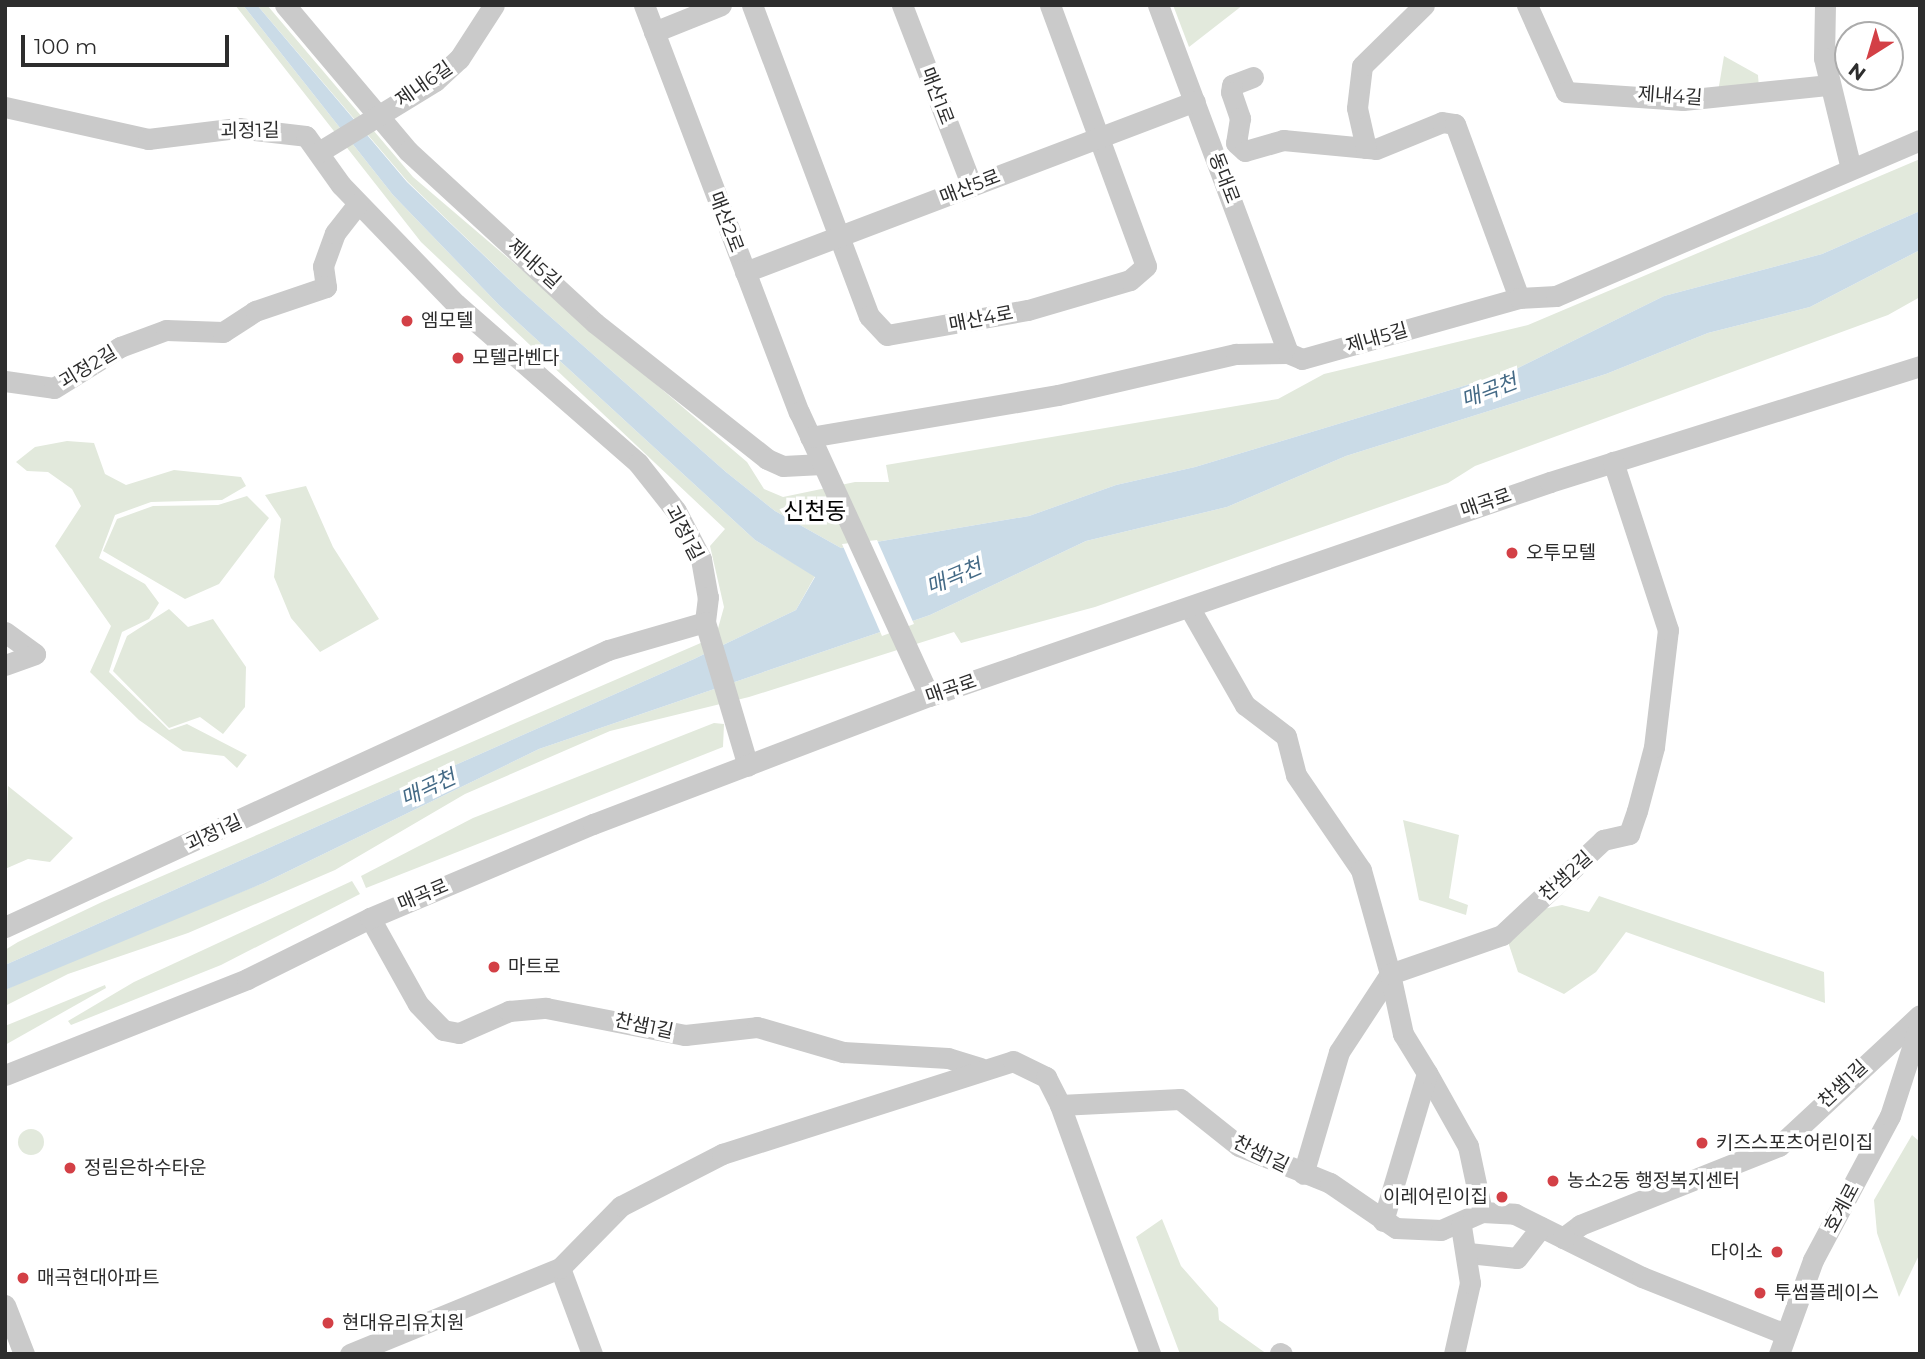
<!DOCTYPE html>
<meta charset="utf-8">
<style>
body{margin:0}
#map{position:relative;width:1925px;height:1359px;overflow:hidden;background:#fff;font-family:Montserrat,"Noto Sans KR",sans-serif}
div>[style]{position:absolute}
[style*='--x']{left:calc(var(--x)*1px);top:calc(var(--y)*1px);width:calc(var(--w)*1px);rotate:calc(var(--a)*1deg)}
.green>*{inset:0;background:#e2e9dc}
.round{border-radius:50%}
.water>*{inset:0;background:#cadbe7}
.pier>*{inset:0;background:#fff}
.minor>*{height:21px;margin:-10.5px;padding:0 10.5px;transform-origin:10.5px;border-radius:10.5px;background:#cacaca}
.dots>*{width:19px;height:19px;translate:-50% -50%;box-sizing:border-box;border:4px solid #fff;border-radius:50%}
span{translate:-50% -50%;white-space:nowrap;text-align:center;line-height:1.15;-webkit-text-stroke:7px #fff;paint-order:stroke}
.street-label{font-size:19px;color:#2d2d2d}
.poi-label{font-size:19px;color:#2d2d2d}
.left{translate:0 -50%;text-align:left}
.right{translate:-100% -50%;text-align:right}
.water-label{font-size:21px;color:#446a86;font-style:italic}
.quarter-label{font-size:23px;color:#000}
.frame{position:absolute;inset:0;border:7px solid #2d2d2d;pointer-events:none}
.north{position:absolute;left:1834px;top:21px;width:70px;height:70px;box-sizing:border-box;background:#fff;border:2px solid #ababab;border-radius:50%;rotate:217deg;font-size:19px;font-weight:700;line-height:28px;text-align:center;color:#2d2d2d}
.north::after{content:'';display:block;margin:auto;width:24px;height:32px;background:#d34046;clip-path:polygon(50% 0,100% 100%,50% 72%,0 100%)}
.scale{position:absolute;left:21px;top:35px;width:208px;height:32px;box-sizing:border-box;border:4px solid #2d2d2d;border-top:0;padding-left:9px;font-size:21px;line-height:24px;white-space:nowrap;color:#2d2d2d;-webkit-text-stroke:5px #fff;paint-order:stroke}
</style>
<div id="map">
<div class="green">
<i style="clip-path:polygon(235px 5px,243px 5px,393px 195px,499px 305px,755px 540px,815px 576px,796px 610px,694px 659px,5px 965px,5px 950px,18px 942px,102px 902px,703px 642px,717px 632px,724px 607px,710px 546px,725px 529px,421px 242px)"></i>
<i style="clip-path:polygon(257px 5px,267px 5px,413px 177px,747px 462px,764px 489px,783px 497px,855px 482px,889px 482px,886px 465px,1278px 399px,1324px 374px,1528px 325px,1920px 159px,1920px 211px,1822px 254px,1664px 296px,1510px 372px,1195px 467px,1116px 485px,1029px 516px,841px 548px,775px 511px,726px 472px,519px 289px,408px 182px)"></i>
<i style="clip-path:polygon(1173px 5px,1243px 5px,1189px 47px)"></i>
<i style="clip-path:polygon(1724px 56px,1758px 75px,1759px 89px,1718px 92px)"></i>
<i style="clip-path:polygon(1920px 250px,1920px 297px,1888px 315px,1475px 466px,1448px 483px,1095px 607px,961px 643px,954px 632px,749px 697px,610px 731px,465px 794px,335px 870px,188px 933px,68px 974px,5px 1006px,5px 990px,44px 971px,266px 882px,539px 749px,930px 615px,1086px 541px,1227px 507px,1346px 456px,1606px 374px,1708px 333px,1810px 307px)"></i>
<i style="clip-path:polygon(67px 441px,94px 443px,105px 474px,126px 485px,174px 470px,241px 477px,246px 486px,222px 500px,151px 502px,115px 515px,99px 558px,145px 584px,159px 603px,149px 619px,122px 632px,109px 672px,169px 730px,187px 724px,247px 755px,237px 768px,224px 756px,183px 751px,139px 720px,90px 672px,111px 626px,55px 546px,81px 506px,72px 489px,48px 472px,27px 471px,16px 462px,35px 447px)"></i>
<i style="clip-path:polygon(306px 486px,333px 547px,379px 619px,320px 652px,291px 618px,274px 577px,281px 519px,265px 495px)"></i>
<i style="clip-path:polygon(247px 496px,269px 518px,219px 584px,185px 599px,103px 551px,117px 519px,153px 506px,218px 505px)"></i>
<i style="clip-path:polygon(169px 609px,188px 627px,213px 619px,246px 667px,245px 707px,223px 734px,200px 717px,169px 728px,113px 671px,127px 636px)"></i>
<i style="clip-path:polygon(714px 723px,724px 724px,723px 747px,366px 888px,361px 876px,473px 818px)"></i>
<i style="clip-path:polygon(8px 786px,73px 838px,50px 862px,28px 859px,5px 869px)"></i>
<i style="clip-path:polygon(1403px 820px,1459px 835px,1449px 898px,1468px 905px,1466px 915px,1419px 900px)"></i>
<i style="clip-path:polygon(352px 881px,360px 894px,221px 965px,71px 1025px,68px 1021px,134px 982px)"></i>
<i style="clip-path:polygon(1599px 896px,1824px 972px,1825px 1003px,1626px 932px,1596px 972px,1564px 994px,1518px 972px,1508px 942px,1538px 910px,1562px 905px,1589px 912px)"></i>
<i style="clip-path:polygon(105px 985px,106px 988px,5px 1045px,5px 1026px)"></i>
<i class="round" style="left:18px;top:1129px;width:26px;height:26px"></i>
<i style="clip-path:polygon(1912px 1135px,1920px 1142px,1920px 1253px,1899px 1297px,1877px 1233px,1874px 1200px)"></i>
<i style="clip-path:polygon(1162px 1219px,1181px 1266px,1218px 1308px,1219px 1320px,1267px 1354px,1180px 1354px,1136px 1237px)"></i>
</div>
<div class="water">
<i style="clip-path:polygon(243px 5px,257px 5px,407px 182px,519px 289px,726px 472px,775px 511px,841px 548px,1029px 516px,1116px 485px,1195px 467px,1510px 372px,1664px 296px,1822px 254px,1920px 211px,1920px 250px,1810px 307px,1708px 333px,1606px 374px,1346px 456px,1227px 507px,1086px 541px,930px 615px,539px 749px,266px 882px,5px 990px,5px 965px,694px 659px,796px 610px,815px 577px,755px 540px,499px 305px,393px 195px)"></i>
</div>
<div class="pier">
<i style="clip-path:polygon(877px 540px,914px 624px,882px 636px,842px 544px)"></i>
</div>
<div class="minor">
<i style="--x:285;--y:5;--w:191;--a:49.9"></i>
<i style="--x:408;--y:151;--w:254;--a:42.6"></i>
<i style="--x:595;--y:323;--w:219;--a:38.3"></i>
<i style="--x:767;--y:459;--w:17;--a:24"></i>
<i style="--x:783;--y:466;--w:39;--a:-3"></i>
<i style="--x:644;--y:5;--w:436;--a:69.2"></i>
<i style="--x:799;--y:412;--w:312;--a:65.4"></i>
<i style="--x:752;--y:5;--w:332;--a:69.4"></i>
<i style="--x:869;--y:316;--w:26;--a:47"></i>
<i style="--x:887;--y:335;--w:143;--a:-10.1"></i>
<i style="--x:1028;--y:310;--w:106;--a:-16.4"></i>
<i style="--x:1130;--y:280;--w:21;--a:-41"></i>
<i style="--x:1146;--y:266;--w:278;--a:-110.2"></i>
<i style="--x:902;--y:5;--w:194;--a:68.9"></i>
<i style="--x:1158;--y:5;--w:371;--a:69.5"></i>
<i style="--x:1527;--y:5;--w:95;--a:65.9"></i>
<i style="--x:1566;--y:92;--w:117;--a:3.9"></i>
<i style="--x:1683;--y:100;--w:147;--a:-5.9"></i>
<i style="--x:1825;--y:5;--w:53;--a:91.1"></i>
<i style="--x:1824;--y:58;--w:114;--a:76.3"></i>
<i style="--x:654;--y:32;--w:72;--a:-21.9"></i>
<i style="--x:1253;--y:77;--w:22;--a:159"></i>
<i style="--x:1232;--y:85;--w:7;--a:98"></i>
<i style="--x:1231;--y:92;--w:28;--a:71"></i>
<i style="--x:1240;--y:118;--w:25;--a:99"></i>
<i style="--x:1236;--y:143;--w:12;--a:42"></i>
<i style="--x:1245;--y:151;--w:40;--a:-16"></i>
<i style="--x:1283;--y:140;--w:93;--a:5.5"></i>
<i style="--x:1376;--y:149;--w:71;--a:-22.2"></i>
<i style="--x:1442;--y:122;--w:13;--a:9"></i>
<i style="--x:1455;--y:124;--w:185;--a:69.8"></i>
<i style="--x:5;--y:107;--w:147;--a:12.6"></i>
<i style="--x:148;--y:139;--w:91;--a:-7"></i>
<i style="--x:238;--y:128;--w:68;--a:6.7"></i>
<i style="--x:306;--y:136;--w:60;--a:54.5"></i>
<i style="--x:341;--y:185;--w:165;--a:46"></i>
<i style="--x:456;--y:304;--w:242;--a:41.1"></i>
<i style="--x:638;--y:463;--w:61;--a:51.6"></i>
<i style="--x:676;--y:511;--w:54;--a:62.5"></i>
<i style="--x:701;--y:559;--w:39;--a:80"></i>
<i style="--x:708;--y:597;--w:25;--a:97"></i>
<i style="--x:705;--y:622;--w:101;--a:163.9"></i>
<i style="--x:608;--y:650;--w:664;--a:155.33"></i>
<i style="--x:1366;--y:148;--w:41;--a:-102.7"></i>
<i style="--x:1357;--y:108;--w:42;--a:-83.2"></i>
<i style="--x:1362;--y:66;--w:87;--a:-44.5"></i>
<i style="--x:319;--y:152;--w:136;--a:-31.5"></i>
<i style="--x:435;--y:81;--w:33;--a:-43"></i>
<i style="--x:459;--y:59;--w:64;--a:-57.1"></i>
<i style="--x:745;--y:272;--w:481;--a:-20.8"></i>
<i style="--x:5;--y:381;--w:49;--a:8.1"></i>
<i style="--x:54;--y:388;--w:78;--a:-31.8"></i>
<i style="--x:120;--y:347;--w:49;--a:-20.3"></i>
<i style="--x:166;--y:330;--w:57;--a:2"></i>
<i style="--x:223;--y:332;--w:38;--a:-33"></i>
<i style="--x:255;--y:311;--w:75;--a:-18.7"></i>
<i style="--x:326;--y:287;--w:21;--a:-98"></i>
<i style="--x:323;--y:266;--w:35;--a:-70"></i>
<i style="--x:335;--y:233;--w:37;--a:-52"></i>
<i style="--x:810;--y:437;--w:252;--a:-9.6"></i>
<i style="--x:1058;--y:395;--w:183;--a:-13"></i>
<i style="--x:1236;--y:354;--w:52;--a:-1.1"></i>
<i style="--x:1288;--y:353;--w:15;--a:23"></i>
<i style="--x:1302;--y:359;--w:225;--a:-15.7"></i>
<i style="--x:1519;--y:298;--w:37;--a:-3"></i>
<i style="--x:1556;--y:296;--w:396;--a:-23.2"></i>
<i style="--x:1189;--y:607;--w:113;--a:60.3"></i>
<i style="--x:1245;--y:705;--w:51;--a:37.1"></i>
<i style="--x:1286;--y:736;--w:40;--a:75.6"></i>
<i style="--x:1296;--y:775;--w:115;--a:55.6"></i>
<i style="--x:1361;--y:870;--w:108;--a:74.4"></i>
<i style="--x:1390;--y:974;--w:93;--a:123.2"></i>
<i style="--x:1339;--y:1052;--w:127;--a:106.4"></i>
<i style="--x:705;--y:622;--w:150;--a:73.4"></i>
<i style="--x:5;--y:632;--w:37;--a:36"></i>
<i style="--x:5;--y:665;--w:32;--a:-20"></i>
<i style="--x:370;--y:918;--w:98;--a:60.8"></i>
<i style="--x:418;--y:1004;--w:36;--a:46"></i>
<i style="--x:443;--y:1030;--w:16;--a:11"></i>
<i style="--x:459;--y:1033;--w:55;--a:-23.7"></i>
<i style="--x:509;--y:1011;--w:37;--a:-5"></i>
<i style="--x:546;--y:1008;--w:142;--a:11"></i>
<i style="--x:685;--y:1035;--w:72;--a:-6.3"></i>
<i style="--x:757;--y:1027;--w:90;--a:16.2"></i>
<i style="--x:843;--y:1052;--w:105;--a:3.3"></i>
<i style="--x:948;--y:1058;--w:34;--a:17"></i>
<i style="--x:1427;--y:1073;--w:84;--a:60.7"></i>
<i style="--x:1468;--y:1146;--w:67;--a:78"></i>
<i style="--x:5;--y:1075;--w:260;--a:-21.6"></i>
<i style="--x:247;--y:979;--w:137;--a:-26.4"></i>
<i style="--x:370;--y:918;--w:242;--a:-22.9"></i>
<i style="--x:593;--y:824;--w:360;--a:-20.9"></i>
<i style="--x:929;--y:696;--w:657;--a:-19.01"></i>
<i style="--x:1550;--y:482;--w:388;--a:-17.4"></i>
<i style="--x:1060;--y:1105;--w:120;--a:-2.9"></i>
<i style="--x:1180;--y:1099;--w:75;--a:38.5"></i>
<i style="--x:1239;--y:1146;--w:98;--a:22.1"></i>
<i style="--x:1330;--y:1183;--w:80;--a:34.3"></i>
<i style="--x:1396;--y:1228;--w:45;--a:2.5"></i>
<i style="--x:1441;--y:1230;--w:45;--a:-23.7"></i>
<i style="--x:1482;--y:1212;--w:33;--a:3"></i>
<i style="--x:1515;--y:1214;--w:142;--a:26.4"></i>
<i style="--x:1642;--y:1277;--w:152;--a:21.7"></i>
<i style="--x:1383;--y:1221;--w:154;--a:-73.4"></i>
<i style="--x:1427;--y:1073;--w:46;--a:-121.6"></i>
<i style="--x:1403;--y:1034;--w:61;--a:-102.2"></i>
<i style="--x:1390;--y:974;--w:119;--a:-19.2"></i>
<i style="--x:1502;--y:935;--w:139;--a:-43.2"></i>
<i style="--x:1603;--y:840;--w:27;--a:-13"></i>
<i style="--x:1629;--y:834;--w:24;--a:-71"></i>
<i style="--x:1637;--y:811;--w:66;--a:-75.1"></i>
<i style="--x:1654;--y:747;--w:118;--a:-83.2"></i>
<i style="--x:1668;--y:630;--w:177;--a:-108.1"></i>
<i style="--x:1563;--y:1238;--w:21;--a:-37"></i>
<i style="--x:1580;--y:1225;--w:214;--a:-21.7"></i>
<i style="--x:1779;--y:1146;--w:192;--a:-42.9"></i>
<i style="--x:1468;--y:1253;--w:49;--a:5.8"></i>
<i style="--x:1517;--y:1258;--w:39;--a:-52"></i>
<i style="--x:560;--y:1268;--w:92;--a:69.6"></i>
<i style="--x:5;--y:1305;--w:53;--a:68.8"></i>
<i style="--x:1280;--y:1353;--w:2;--a:27"></i>
<i style="--x:350;--y:1354;--w:227;--a:-22.3"></i>
<i style="--x:560;--y:1268;--w:87;--a:-45.5"></i>
<i style="--x:621;--y:1206;--w:114;--a:-27.2"></i>
<i style="--x:722;--y:1154;--w:305;--a:-17.7"></i>
<i style="--x:1013;--y:1061;--w:37;--a:26"></i>
<i style="--x:1046;--y:1077;--w:31;--a:63"></i>
<i style="--x:1060;--y:1105;--w:265;--a:70.1"></i>
<i style="--x:1454;--y:1354;--w:73;--a:-77.3"></i>
<i style="--x:1470;--y:1283;--w:58;--a:-99"></i>
<i style="--x:1779;--y:1354;--w:100;--a:-70.1"></i>
<i style="--x:1813;--y:1260;--w:163;--a:-61.9"></i>
<i style="--x:1890;--y:1116;--w:98;--a:-72.1"></i>
</div>
<div class="dots">
<i style="left:407px;top:321px;background:#d34046"></i>
<i style="left:458px;top:358px;background:#d34046"></i>
<i style="left:1512px;top:553px;background:#d34046"></i>
<i style="left:494px;top:967px;background:#d34046"></i>
<i style="left:1702px;top:1143px;background:#d34046"></i>
<i style="left:70px;top:1168px;background:#d34046"></i>
<i style="left:1553px;top:1181px;background:#d34046"></i>
<i style="left:1502px;top:1197px;background:#d34046"></i>
<i style="left:1777px;top:1252px;background:#d34046"></i>
<i style="left:23px;top:1278px;background:#d34046"></i>
<i style="left:1760px;top:1293px;background:#d34046"></i>
<i style="left:328px;top:1323px;background:#d34046"></i>
</div>
<div class="street-label">
<span style="left:424px;top:84px;rotate:-35deg">제내6길</span>
<span style="left:937px;top:96px;rotate:69deg">매산1로</span>
<span style="left:1670px;top:96px;rotate:4deg">제내4길</span>
<span style="left:250px;top:131px;rotate:-1deg">괴정1길</span>
<span style="left:1224px;top:178px;rotate:69deg">동대로</span>
<span style="left:970px;top:187px;rotate:-21deg">매산5로</span>
<span style="left:726px;top:222px;rotate:69deg">매산2로</span>
<span style="left:534px;top:264px;rotate:42deg">제내5길</span>
<span style="left:981px;top:319px;rotate:-11deg">매산4로</span>
<span style="left:1377px;top:338px;rotate:-16deg">제내5길</span>
<span style="left:88px;top:367px;rotate:-31deg">괴정2길</span>
<span style="left:1486px;top:503px;rotate:-19deg">매곡로</span>
<span style="left:684px;top:533px;rotate:62deg">괴정1길</span>
<span style="left:951px;top:689px;rotate:-19deg">매곡로</span>
<span style="left:214px;top:833px;rotate:-25deg">괴정1길</span>
<span style="left:1566px;top:876px;rotate:-42deg">찬샘2길</span>
<span style="left:423px;top:895px;rotate:-23deg">매곡로</span>
<span style="left:644px;top:1026px;rotate:12deg">찬샘1길</span>
<span style="left:1843px;top:1084px;rotate:-43deg">찬샘1길</span>
<span style="left:1261px;top:1154px;rotate:26deg">찬샘1길</span>
<span style="left:1842px;top:1208px;rotate:-62deg">호계로</span>
</div>
<div class="poi-label">
<span class="left" style="left:421px;top:321px">엠모텔</span>
<span class="left" style="left:472px;top:358px">모텔라벤다</span>
<span class="left" style="left:1526px;top:553px">오투모텔</span>
<span class="left" style="left:508px;top:967px">마트로</span>
<span class="left" style="left:1716px;top:1143px">키즈스포츠어린이집</span>
<span class="left" style="left:84px;top:1168px">정림은하수타운</span>
<span class="left" style="left:1567px;top:1181px">농소2동 행정복지센터</span>
<span class="right" style="left:1488px;top:1197px">이레어린이집</span>
<span class="right" style="left:1763px;top:1252px">다이소</span>
<span class="left" style="left:37px;top:1278px">매곡현대아파트</span>
<span class="left" style="left:1774px;top:1293px">투썸플레이스</span>
<span class="left" style="left:342px;top:1323px">현대유리유치원</span>
</div>
<div class="water-label">
<span style="left:1489px;top:391px;rotate:-21deg">매곡천</span>
<span style="left:954px;top:577px;rotate:-23deg">매곡천</span>
<span style="left:428px;top:788px;rotate:-25deg">매곡천</span>
</div>
<div class="quarter-label">
<span style="left:815px;top:511px">신천동</span>
</div>
<div class="frame"></div>
<div class="north">N</div>
<div class="scale">100 m</div>
</div>
